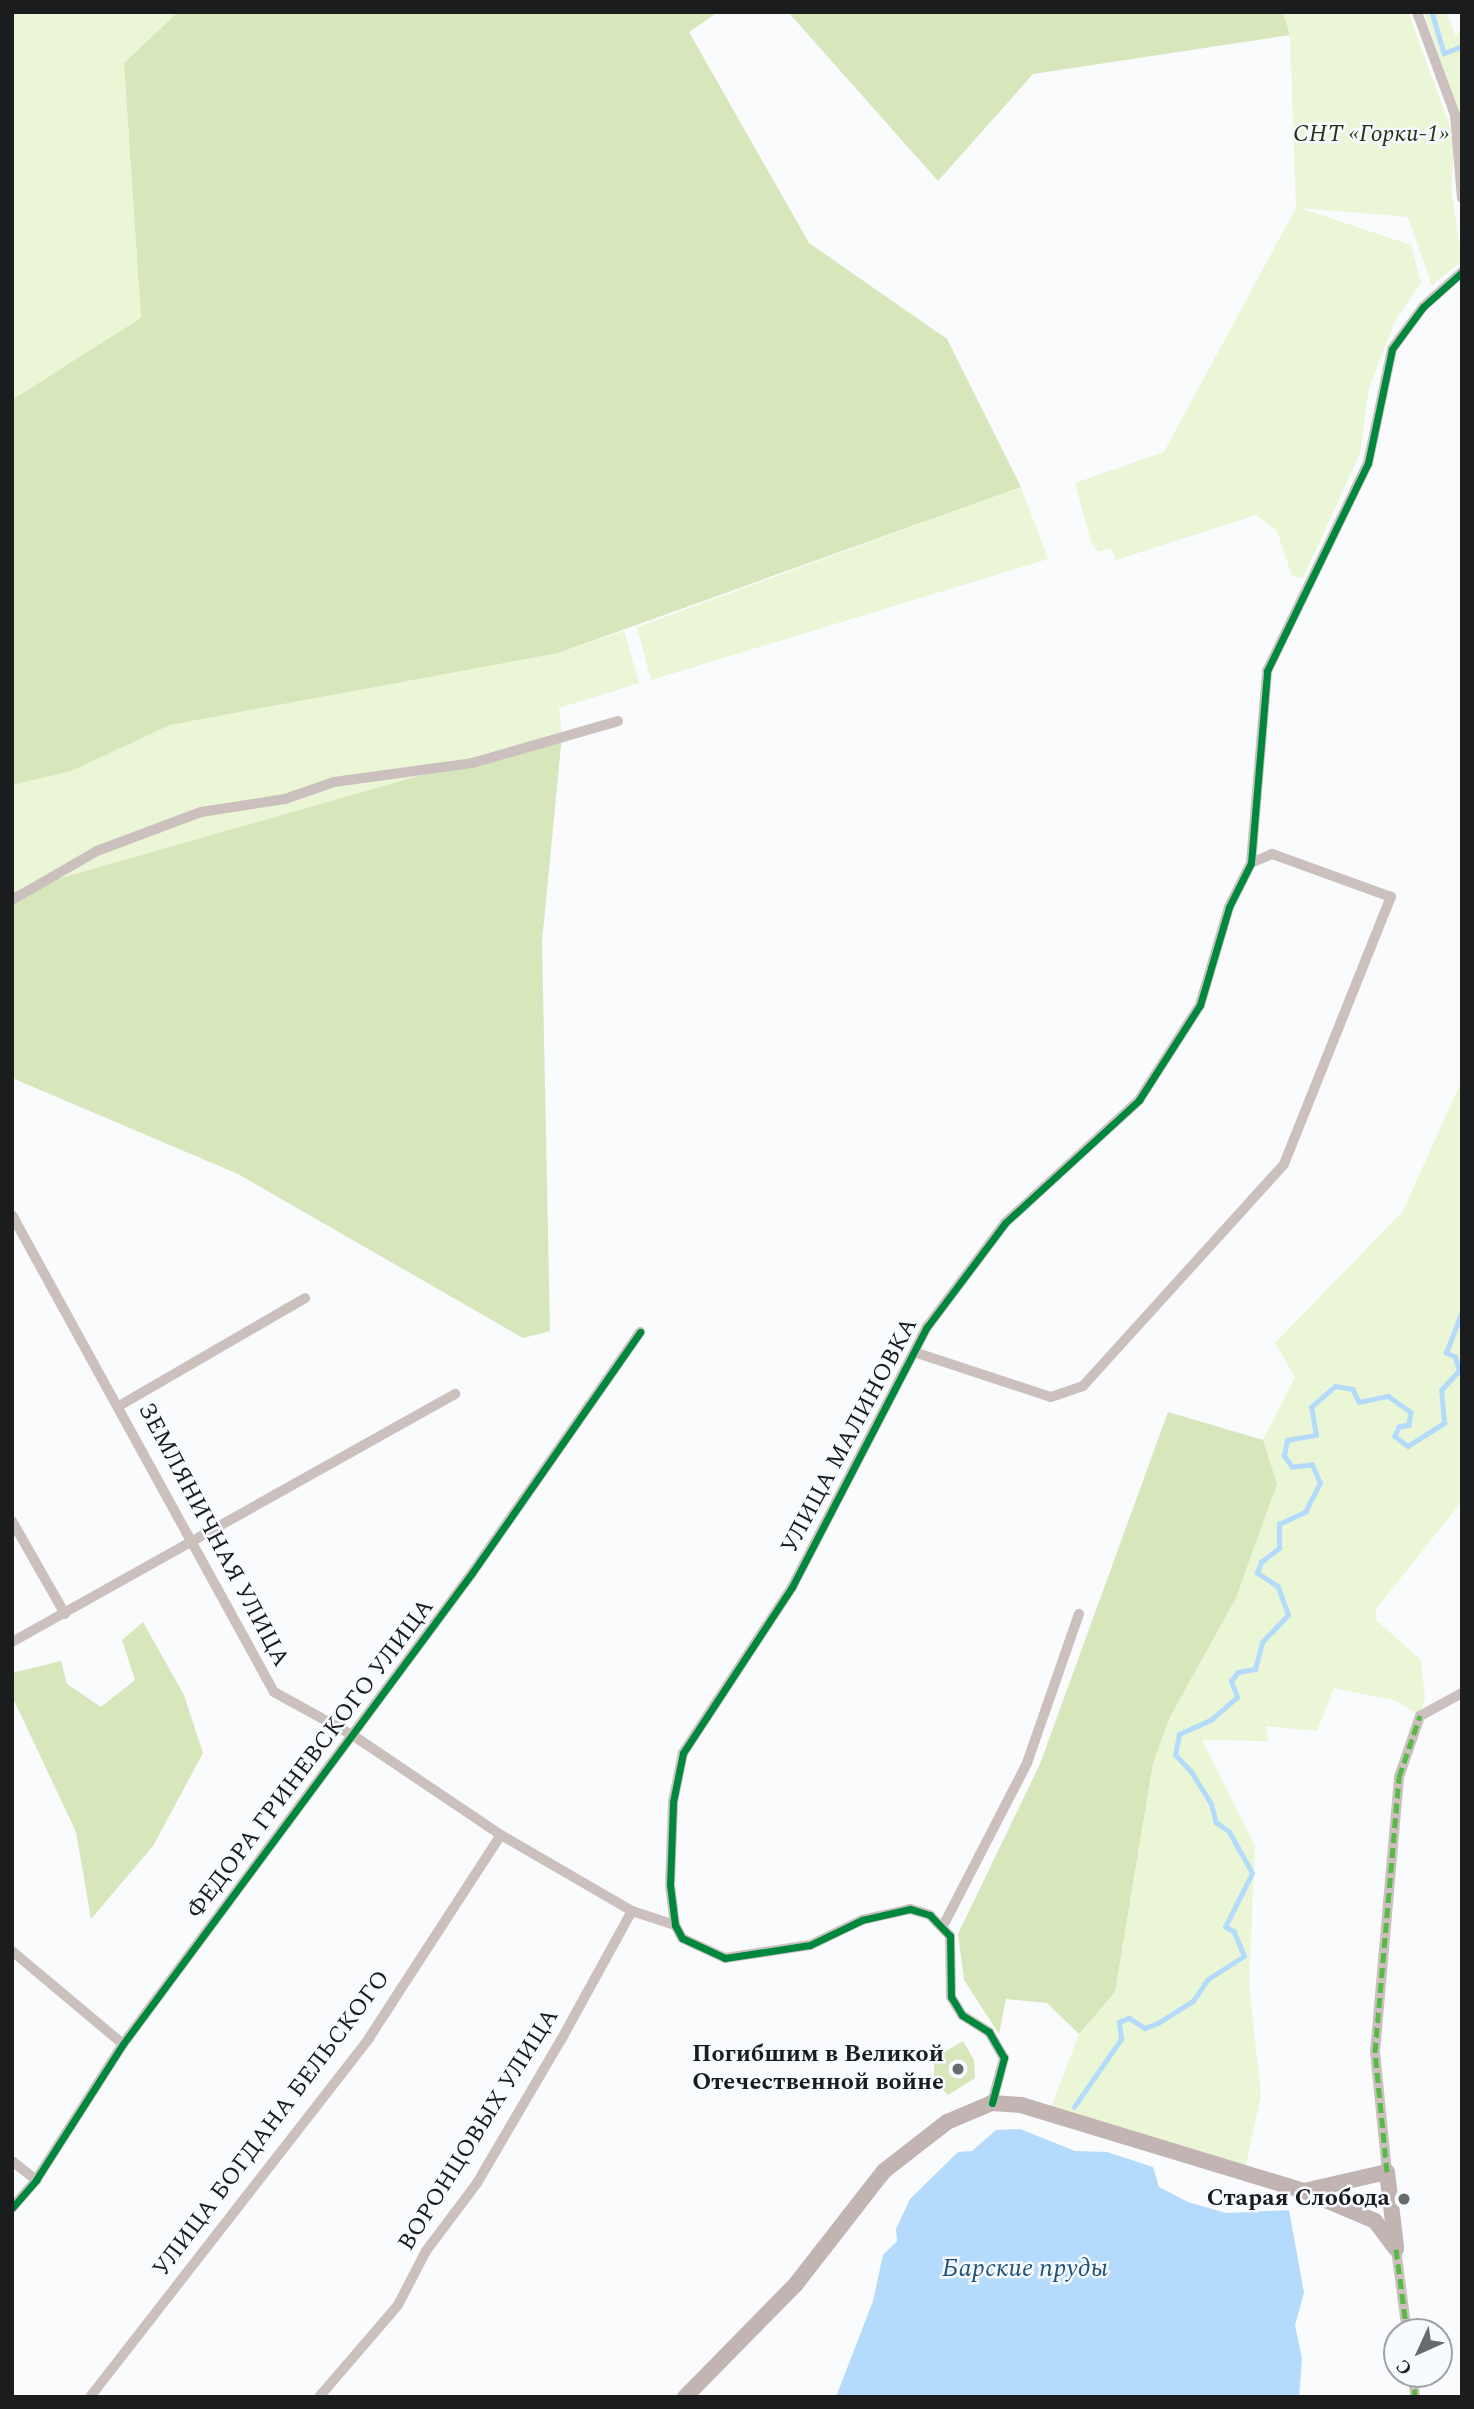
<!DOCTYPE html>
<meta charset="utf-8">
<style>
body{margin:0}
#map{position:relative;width:1474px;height:2409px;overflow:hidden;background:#f9fbfd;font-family:Spectral,serif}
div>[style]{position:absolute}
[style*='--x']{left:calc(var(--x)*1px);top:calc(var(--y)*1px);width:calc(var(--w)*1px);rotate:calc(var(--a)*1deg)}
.green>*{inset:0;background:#eaf6d5}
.forest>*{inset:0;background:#d7e6bb}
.water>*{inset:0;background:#b4dbfb}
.stream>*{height:4.5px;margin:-2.25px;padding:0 2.25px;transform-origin:2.25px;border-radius:2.25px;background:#b4dbfb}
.street>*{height:10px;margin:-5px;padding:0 5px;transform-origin:5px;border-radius:5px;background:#cbc0be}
.secondary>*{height:16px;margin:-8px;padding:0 8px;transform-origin:8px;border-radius:8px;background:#c2b4b2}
.quiet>*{height:5px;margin-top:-2.5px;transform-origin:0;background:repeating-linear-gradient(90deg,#58b947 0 10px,transparent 0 15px)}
.cycleway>*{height:7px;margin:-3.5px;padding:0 3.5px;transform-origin:3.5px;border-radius:3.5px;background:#00873e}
.dots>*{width:19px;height:19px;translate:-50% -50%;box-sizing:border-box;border:4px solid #f7faff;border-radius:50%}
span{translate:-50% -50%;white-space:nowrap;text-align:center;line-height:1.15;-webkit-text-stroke:5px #f7faff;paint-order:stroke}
.park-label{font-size:24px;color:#293312;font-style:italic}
.street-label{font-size:24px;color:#1b1c1e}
.poi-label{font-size:24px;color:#1b1c1e;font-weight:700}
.right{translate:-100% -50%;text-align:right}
.water-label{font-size:26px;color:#22547a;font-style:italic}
.frame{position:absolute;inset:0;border:14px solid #1b1c1e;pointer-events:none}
.north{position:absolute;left:1383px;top:2318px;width:70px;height:70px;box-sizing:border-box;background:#f7faff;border:2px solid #9fa1a5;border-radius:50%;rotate:225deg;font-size:19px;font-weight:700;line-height:28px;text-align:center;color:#1b1c1e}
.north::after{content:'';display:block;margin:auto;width:24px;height:32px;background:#696a6c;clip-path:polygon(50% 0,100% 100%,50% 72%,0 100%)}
</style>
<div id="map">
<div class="green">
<i style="clip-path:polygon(12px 12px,178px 12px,124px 63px,141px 319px,12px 400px)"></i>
<i style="clip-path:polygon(1283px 12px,1408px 12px,1455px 140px,1451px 189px,1462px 261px,1432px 285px,1408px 217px,1300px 208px,1411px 245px,1421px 283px,1396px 319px,1369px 388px,1360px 453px,1303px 578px,1292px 576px,1277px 531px,1256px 515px,1116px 560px,1111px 548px,1098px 552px,1091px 542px,1075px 483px,1164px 452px,1296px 208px,1290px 35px)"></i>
<i style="clip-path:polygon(1424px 12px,1446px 12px,1456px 36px,1462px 28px,1462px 124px)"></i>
<i style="clip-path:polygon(1021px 487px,1048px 559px,651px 680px,637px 627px)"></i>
<i style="clip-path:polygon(624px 631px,639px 683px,559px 708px,562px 735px,12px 892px,12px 785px,71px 771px,170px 725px,558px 653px)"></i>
<i style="clip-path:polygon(1462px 1080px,1462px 1501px,1376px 1609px,1376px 1620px,1421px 1660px,1425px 1698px,1420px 1716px,1397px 1701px,1334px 1688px,1317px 1731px,1266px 1726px,1268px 1741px,1202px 1740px,1255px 1846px,1249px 1985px,1261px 2095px,1245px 2169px,1051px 2108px,1079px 2034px,1115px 1992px,1153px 1763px,1170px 1717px,1236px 1598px,1277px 1484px,1263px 1440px,1295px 1377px,1275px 1343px,1403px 1211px)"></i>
</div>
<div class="forest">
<i style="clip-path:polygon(178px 12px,718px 12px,689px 32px,809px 243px,947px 339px,1021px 487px,558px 653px,170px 725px,71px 771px,12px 785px,12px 400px,141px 318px,124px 63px)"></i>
<i style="clip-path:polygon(788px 12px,1283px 12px,1290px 35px,1033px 74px,938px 181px)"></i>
<i style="clip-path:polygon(562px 735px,542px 942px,550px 1331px,523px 1338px,238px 1174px,12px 1078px,12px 892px)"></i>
<i style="clip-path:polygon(1168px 1412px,1263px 1440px,1277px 1484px,1236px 1598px,1170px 1717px,1153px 1763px,1115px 1992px,1079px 2034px,1047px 2003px,1006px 1999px,999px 2034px,964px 1980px,958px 1934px,1040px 1764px)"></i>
<i style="clip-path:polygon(143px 1622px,184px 1695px,203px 1753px,153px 1846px,91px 1919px,76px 1832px,12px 1696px,12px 1673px,61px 1661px,67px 1684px,101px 1707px,135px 1680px,122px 1640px)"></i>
<i style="clip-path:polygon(963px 2041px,974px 2060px,975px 2078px,948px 2095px,934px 2081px,934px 2058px)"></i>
</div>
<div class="water">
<i style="clip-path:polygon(1020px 2129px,1075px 2151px,1107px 2152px,1153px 2167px,1159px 2187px,1188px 2202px,1226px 2213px,1289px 2210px,1304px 2293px,1295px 2325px,1302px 2359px,1299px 2397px,836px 2397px,873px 2301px,883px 2255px,897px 2241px,896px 2229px,910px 2199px,958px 2152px,972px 2151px,996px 2130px)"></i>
</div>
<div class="stream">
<i style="--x:1432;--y:12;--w:43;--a:73.7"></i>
<i style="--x:1444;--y:53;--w:19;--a:-21"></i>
<i style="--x:1074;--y:2107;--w:83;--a:-55.3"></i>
<i style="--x:1121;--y:2039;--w:17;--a:-97"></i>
<i style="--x:1119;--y:2022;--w:11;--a:-22"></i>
<i style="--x:1129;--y:2018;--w:19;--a:32"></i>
<i style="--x:1145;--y:2028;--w:14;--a:-21"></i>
<i style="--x:1158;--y:2023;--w:41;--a:-32.2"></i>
<i style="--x:1193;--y:2001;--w:25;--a:-56"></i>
<i style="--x:1207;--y:1980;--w:44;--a:-33"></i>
<i style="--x:1244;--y:1956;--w:26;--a:-113"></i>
<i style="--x:1234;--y:1932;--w:10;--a:-151"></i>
<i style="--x:1225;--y:1927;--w:60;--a:-63.4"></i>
<i style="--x:1252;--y:1873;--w:47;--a:-119.3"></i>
<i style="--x:1229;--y:1832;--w:16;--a:-145"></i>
<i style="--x:1216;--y:1823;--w:20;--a:-105"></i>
<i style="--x:1211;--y:1804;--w:38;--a:-122"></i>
<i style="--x:1191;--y:1772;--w:23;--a:-133"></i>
<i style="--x:1175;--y:1755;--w:21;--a:-79"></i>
<i style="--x:1179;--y:1734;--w:36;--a:-24"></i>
<i style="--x:1212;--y:1719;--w:33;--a:-41"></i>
<i style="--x:1237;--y:1697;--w:17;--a:-111"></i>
<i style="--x:1231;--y:1681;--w:11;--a:-52"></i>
<i style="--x:1238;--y:1672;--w:17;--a:-10"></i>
<i style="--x:1255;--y:1669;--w:28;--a:-75"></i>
<i style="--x:1262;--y:1642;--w:37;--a:-46"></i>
<i style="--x:1288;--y:1615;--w:30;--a:-110"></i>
<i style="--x:1278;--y:1587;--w:25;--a:-146"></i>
<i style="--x:1257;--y:1573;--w:12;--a:-70"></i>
<i style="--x:1261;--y:1562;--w:23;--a:-38"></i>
<i style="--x:1279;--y:1548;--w:24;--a:-90"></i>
<i style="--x:1279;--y:1524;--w:29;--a:-25"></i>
<i style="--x:1305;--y:1512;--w:33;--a:-63"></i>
<i style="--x:1320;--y:1483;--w:20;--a:-114"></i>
<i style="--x:1312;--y:1465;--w:20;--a:174"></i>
<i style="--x:1292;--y:1467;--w:14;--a:-126"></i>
<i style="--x:1284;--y:1456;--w:16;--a:-79"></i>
<i style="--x:1287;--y:1440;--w:29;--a:-10"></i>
<i style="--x:1316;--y:1435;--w:28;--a:-100"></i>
<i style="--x:1311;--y:1407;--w:32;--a:-41"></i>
<i style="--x:1335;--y:1386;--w:18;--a:9"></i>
<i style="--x:1353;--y:1389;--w:14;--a:65"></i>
<i style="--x:1359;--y:1402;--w:30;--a:-12"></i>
<i style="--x:1388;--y:1396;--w:28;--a:35"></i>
<i style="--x:1411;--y:1412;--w:13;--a:99"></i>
<i style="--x:1409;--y:1425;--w:10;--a:169"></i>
<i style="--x:1399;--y:1427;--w:10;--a:114"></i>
<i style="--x:1395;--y:1436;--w:16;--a:38"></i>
<i style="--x:1408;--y:1446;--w:43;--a:-32.6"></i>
<i style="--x:1444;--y:1423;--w:33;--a:-95"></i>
<i style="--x:1441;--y:1390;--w:26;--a:-47"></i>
<i style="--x:1459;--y:1371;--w:15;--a:-106"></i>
<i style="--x:1455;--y:1357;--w:10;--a:-156"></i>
<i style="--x:1446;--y:1353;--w:45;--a:-69.1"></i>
</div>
<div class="street">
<i style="--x:1417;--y:12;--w:110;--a:69.7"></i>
<i style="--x:1455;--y:115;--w:83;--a:85.2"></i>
<i style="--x:12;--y:900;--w:98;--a:-30"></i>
<i style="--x:97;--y:851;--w:111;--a:-20.6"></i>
<i style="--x:201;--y:812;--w:85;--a:-8.8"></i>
<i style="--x:285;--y:799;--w:52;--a:-19.1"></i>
<i style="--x:334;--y:782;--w:139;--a:-7.8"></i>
<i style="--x:472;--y:763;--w:152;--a:-16"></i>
<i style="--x:12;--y:1215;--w:544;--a:61.22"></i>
<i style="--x:274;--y:1692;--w:91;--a:28.8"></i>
<i style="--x:354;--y:1736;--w:177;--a:34"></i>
<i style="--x:501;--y:1835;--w:151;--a:30.1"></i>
<i style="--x:914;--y:1352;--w:144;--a:18.2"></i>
<i style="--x:1051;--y:1397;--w:34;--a:-19"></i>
<i style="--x:1083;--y:1386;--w:299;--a:-47.8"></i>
<i style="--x:1284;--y:1164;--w:288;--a:-68.2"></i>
<i style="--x:1391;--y:897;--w:127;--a:-160.1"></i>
<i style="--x:1272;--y:854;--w:23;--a:157"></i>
<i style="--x:119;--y:1406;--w:215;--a:-30.1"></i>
<i style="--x:12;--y:1521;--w:107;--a:60.3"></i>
<i style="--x:12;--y:1642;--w:508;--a:-29.24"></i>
<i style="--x:943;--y:1926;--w:183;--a:-62.7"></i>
<i style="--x:1027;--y:1763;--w:158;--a:-70.8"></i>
<i style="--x:12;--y:1951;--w:145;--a:40"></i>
<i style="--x:992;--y:2103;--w:47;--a:-75.1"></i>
<i style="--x:1004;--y:2058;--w:30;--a:-120"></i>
<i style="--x:989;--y:2032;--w:32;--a:-148"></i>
<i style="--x:962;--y:2015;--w:21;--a:-121"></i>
<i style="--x:951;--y:1997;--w:61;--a:-90.9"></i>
<i style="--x:950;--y:1936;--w:29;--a:-134"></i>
<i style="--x:930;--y:1915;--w:21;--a:-163"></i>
<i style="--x:910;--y:1909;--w:49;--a:167.1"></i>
<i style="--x:862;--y:1920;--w:58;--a:154.3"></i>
<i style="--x:810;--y:1945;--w:86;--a:171.3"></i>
<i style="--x:725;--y:1958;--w:47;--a:-155.1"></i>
<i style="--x:682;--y:1938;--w:15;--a:-118"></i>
<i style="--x:675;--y:1925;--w:40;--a:-97.1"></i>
<i style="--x:670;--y:1885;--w:83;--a:-87.9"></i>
<i style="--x:673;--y:1802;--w:50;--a:-78.5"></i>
<i style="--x:683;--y:1753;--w:199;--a:-56.7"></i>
<i style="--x:792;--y:1587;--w:293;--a:-62.6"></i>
<i style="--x:927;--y:1327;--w:130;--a:-53.1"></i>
<i style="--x:1005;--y:1223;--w:182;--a:-42.5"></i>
<i style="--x:1139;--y:1100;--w:113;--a:-57.3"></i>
<i style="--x:1200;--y:1005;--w:102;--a:-73.5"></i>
<i style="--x:1229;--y:907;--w:49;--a:-63.4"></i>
<i style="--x:1251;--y:863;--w:193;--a:-85.2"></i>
<i style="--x:1267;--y:671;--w:231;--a:-64.1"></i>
<i style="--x:1368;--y:463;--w:116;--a:-78.1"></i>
<i style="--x:1392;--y:349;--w:52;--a:-53.6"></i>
<i style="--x:1423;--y:307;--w:52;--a:-41.9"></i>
<i style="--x:12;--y:2161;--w:31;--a:38"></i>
<i style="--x:1387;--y:2172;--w:121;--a:-95.7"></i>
<i style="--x:1375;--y:2052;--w:276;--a:-85"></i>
<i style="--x:1399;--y:1777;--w:65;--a:-71"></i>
<i style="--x:1420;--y:1716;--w:48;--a:-28.7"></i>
<i style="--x:12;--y:2208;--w:37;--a:-49"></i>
<i style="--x:36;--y:2180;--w:161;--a:-57.4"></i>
<i style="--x:123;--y:2044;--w:586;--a:-53.46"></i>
<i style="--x:472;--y:1573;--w:294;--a:-55.1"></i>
<i style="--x:1396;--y:2249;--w:84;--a:82.5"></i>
<i style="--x:1413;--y:2374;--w:23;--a:85"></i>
<i style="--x:90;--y:2397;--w:455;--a:-52.1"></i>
<i style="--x:369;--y:2038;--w:242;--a:-57"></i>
<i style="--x:319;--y:2397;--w:121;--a:-49.3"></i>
<i style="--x:398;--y:2305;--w:61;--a:-62.6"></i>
<i style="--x:426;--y:2251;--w:85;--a:-53.1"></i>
<i style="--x:477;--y:2183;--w:166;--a:-59.6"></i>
<i style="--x:561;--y:2040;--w:147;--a:-61.2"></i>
<i style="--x:632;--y:1911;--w:45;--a:18"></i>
</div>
<div class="secondary">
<i style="--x:1304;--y:2191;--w:85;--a:-12.9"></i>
<i style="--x:1387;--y:2172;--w:75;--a:83.1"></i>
<i style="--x:685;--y:2397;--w:158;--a:-45.5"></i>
<i style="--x:796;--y:2284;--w:143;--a:-52.1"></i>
<i style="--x:884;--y:2171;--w:80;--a:-37.9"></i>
<i style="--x:947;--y:2122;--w:49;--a:-22.9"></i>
<i style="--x:992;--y:2103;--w:29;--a:4"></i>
<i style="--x:1021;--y:2105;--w:296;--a:16.9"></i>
<i style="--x:1304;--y:2191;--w:77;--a:22.9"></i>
<i style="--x:1375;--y:2221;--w:35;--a:53"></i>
</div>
<div class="quiet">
<i style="--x:1387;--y:2172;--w:121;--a:-95.7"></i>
<i style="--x:1375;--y:2052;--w:276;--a:-85"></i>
<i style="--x:1399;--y:1777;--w:65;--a:-71"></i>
<i style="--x:1396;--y:2249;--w:84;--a:82.5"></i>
<i style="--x:1413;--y:2374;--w:23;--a:85"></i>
</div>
<div class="cycleway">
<i style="--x:992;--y:2103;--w:47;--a:-75.1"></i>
<i style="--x:1004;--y:2058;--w:30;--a:-120"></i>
<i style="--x:989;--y:2032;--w:32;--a:-148"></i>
<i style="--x:962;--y:2015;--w:21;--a:-121"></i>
<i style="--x:951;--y:1997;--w:61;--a:-90.9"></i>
<i style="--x:950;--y:1936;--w:29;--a:-134"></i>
<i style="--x:930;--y:1915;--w:21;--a:-163"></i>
<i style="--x:910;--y:1909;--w:49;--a:167.1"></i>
<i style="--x:862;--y:1920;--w:58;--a:154.3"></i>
<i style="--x:810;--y:1945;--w:86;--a:171.3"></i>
<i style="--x:725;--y:1958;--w:47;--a:-155.1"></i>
<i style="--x:682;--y:1938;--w:15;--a:-118"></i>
<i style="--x:675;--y:1925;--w:40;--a:-97.1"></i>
<i style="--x:670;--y:1885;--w:83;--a:-87.9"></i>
<i style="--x:673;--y:1802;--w:50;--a:-78.5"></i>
<i style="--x:683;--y:1753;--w:199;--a:-56.7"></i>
<i style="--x:792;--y:1587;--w:293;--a:-62.6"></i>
<i style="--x:927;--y:1327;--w:130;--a:-53.1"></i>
<i style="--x:1005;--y:1223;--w:182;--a:-42.5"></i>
<i style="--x:1139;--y:1100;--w:113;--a:-57.3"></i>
<i style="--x:1200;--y:1005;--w:102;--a:-73.5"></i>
<i style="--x:1229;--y:907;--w:49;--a:-63.4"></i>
<i style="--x:1251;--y:863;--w:193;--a:-85.2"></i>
<i style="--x:1267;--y:671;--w:231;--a:-64.1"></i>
<i style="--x:1368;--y:463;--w:116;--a:-78.1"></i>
<i style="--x:1392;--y:349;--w:52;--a:-53.6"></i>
<i style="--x:1423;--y:307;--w:52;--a:-41.9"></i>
<i style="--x:12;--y:2208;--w:37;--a:-49"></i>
<i style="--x:36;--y:2180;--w:161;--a:-57.4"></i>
<i style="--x:123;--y:2044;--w:586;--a:-53.46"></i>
<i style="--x:472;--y:1573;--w:294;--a:-55.1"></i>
</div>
<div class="dots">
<i style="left:958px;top:2069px;background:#696a6c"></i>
<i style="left:1404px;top:2199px;background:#696a6c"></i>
</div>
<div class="park-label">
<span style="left:1371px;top:135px">СНТ «Горки-1»</span>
</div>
<div class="street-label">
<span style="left:850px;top:1436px;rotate:-62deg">УЛИЦА МАЛИНОВКА</span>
<span style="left:213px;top:1535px;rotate:62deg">ЗЕМЛЯНИЧНАЯ УЛИЦА</span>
<span style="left:311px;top:1759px;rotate:-53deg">ФЕДОРА ГРИНЕВСКОГО УЛИЦА</span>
<span style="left:272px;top:2124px;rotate:-53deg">УЛИЦА БОГДАНА БЕЛЬСКОГО</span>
<span style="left:479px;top:2130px;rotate:-58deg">ВОРОНЦОВЫХ УЛИЦА</span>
</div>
<div class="poi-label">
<span class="right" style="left:944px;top:2069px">Погибшим в Великой<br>Отечественной войне</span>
<span class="right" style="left:1390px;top:2199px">Старая Слобода</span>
</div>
<div class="water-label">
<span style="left:1025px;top:2269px">Барские пруды</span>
</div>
<div class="frame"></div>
<div class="north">С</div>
</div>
